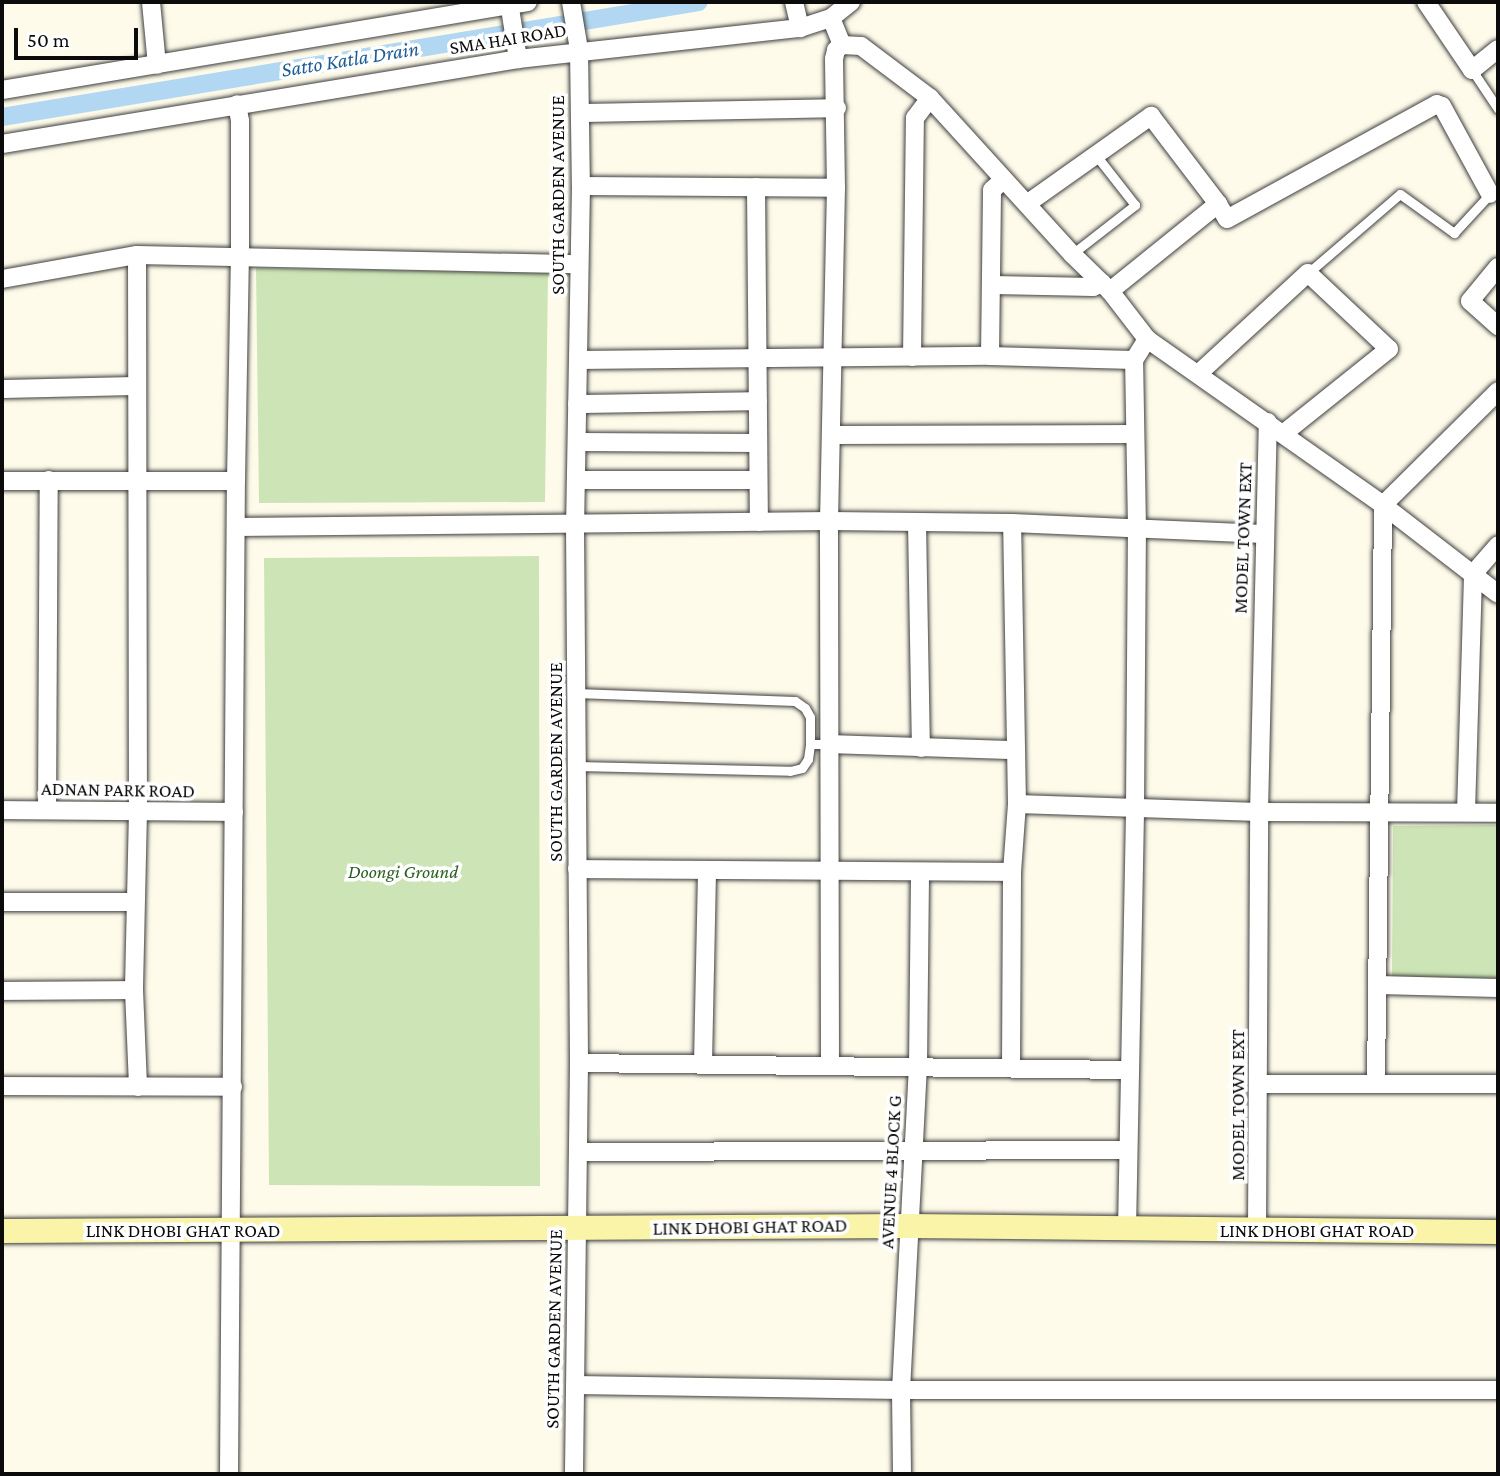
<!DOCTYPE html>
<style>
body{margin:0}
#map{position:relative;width:1500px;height:1476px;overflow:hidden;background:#fefbea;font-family:"Crimson Pro",serif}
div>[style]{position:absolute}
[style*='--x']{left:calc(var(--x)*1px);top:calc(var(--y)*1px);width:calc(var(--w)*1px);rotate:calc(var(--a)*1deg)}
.green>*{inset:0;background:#cde5b6}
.canal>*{height:18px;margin:-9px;padding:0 9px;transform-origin:9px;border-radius:9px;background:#b2d7f2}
.roads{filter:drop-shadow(0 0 2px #3e3e3e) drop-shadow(0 0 2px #3e3e3e)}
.lane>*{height:9px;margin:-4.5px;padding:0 4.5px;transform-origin:4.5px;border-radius:4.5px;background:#fff}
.street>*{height:18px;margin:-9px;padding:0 9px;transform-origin:9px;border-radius:9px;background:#fff}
.secondary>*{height:24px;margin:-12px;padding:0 12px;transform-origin:12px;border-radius:12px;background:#faf4a9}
span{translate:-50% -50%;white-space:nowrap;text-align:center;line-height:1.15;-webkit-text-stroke:7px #fff;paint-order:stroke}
.street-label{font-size:19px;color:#0b0b0b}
.park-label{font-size:19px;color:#2a5e20;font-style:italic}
.water-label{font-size:21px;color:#1d5b94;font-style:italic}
.frame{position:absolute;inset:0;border:4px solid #0b0b0b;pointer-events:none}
.scale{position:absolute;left:14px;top:28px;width:124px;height:32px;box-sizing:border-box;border:4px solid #0b0b0b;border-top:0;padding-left:9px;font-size:21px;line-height:24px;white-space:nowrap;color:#0b0b0b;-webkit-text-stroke:5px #fff;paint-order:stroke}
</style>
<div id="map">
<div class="green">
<i style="clip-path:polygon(256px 268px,548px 273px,545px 502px,259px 503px)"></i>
<i style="clip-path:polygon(539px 556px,540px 1186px,269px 1185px,264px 558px)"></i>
<i style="clip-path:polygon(1498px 825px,1498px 978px,1392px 981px,1393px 826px)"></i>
</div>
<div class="canal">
<i style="--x:2;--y:117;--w:706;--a:-9.37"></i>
</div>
<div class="roads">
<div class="lane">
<i style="--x:1472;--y:70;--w:47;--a:56.3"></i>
<i style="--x:1072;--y:254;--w:80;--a:-37.9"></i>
<i style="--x:1135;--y:205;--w:65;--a:-128.1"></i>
<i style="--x:1308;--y:273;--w:121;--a:-40.7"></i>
<i style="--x:1400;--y:194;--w:67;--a:35.8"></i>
<i style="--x:1454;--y:233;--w:53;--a:-47.3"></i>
<i style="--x:576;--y:693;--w:219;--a:2.1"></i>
<i style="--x:795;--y:701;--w:12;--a:35"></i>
<i style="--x:805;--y:708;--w:10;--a:61"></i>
<i style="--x:810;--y:717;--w:27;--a:90"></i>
<i style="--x:577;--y:766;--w:213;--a:1.3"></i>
<i style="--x:790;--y:771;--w:12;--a:-14"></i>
<i style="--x:802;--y:768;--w:11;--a:-56"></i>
<i style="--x:808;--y:759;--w:15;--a:-82"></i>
<i style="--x:810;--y:744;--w:20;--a:0"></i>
</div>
<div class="street">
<i style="--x:151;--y:2;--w:63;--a:84.6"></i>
<i style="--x:509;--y:2;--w:58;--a:81"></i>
<i style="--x:571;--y:2;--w:49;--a:80.5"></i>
<i style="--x:579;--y:50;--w:136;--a:89.2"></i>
<i style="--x:581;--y:186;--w:340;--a:91"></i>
<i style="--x:575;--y:526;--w:537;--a:89.57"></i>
<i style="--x:579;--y:1063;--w:411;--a:90.7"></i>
<i style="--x:794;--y:2;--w:27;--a:77"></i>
<i style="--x:1426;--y:2;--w:82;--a:55.9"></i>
<i style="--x:1472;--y:70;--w:33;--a:-39"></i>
<i style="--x:842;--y:45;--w:19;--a:3"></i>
<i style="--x:861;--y:46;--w:86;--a:37"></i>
<i style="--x:930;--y:98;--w:211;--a:47.7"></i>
<i style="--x:1072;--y:254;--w:53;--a:44.2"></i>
<i style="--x:1110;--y:291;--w:61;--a:52.4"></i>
<i style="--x:1147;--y:339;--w:289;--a:35.1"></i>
<i style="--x:1383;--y:505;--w:145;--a:37.7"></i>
<i style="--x:2;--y:90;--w:533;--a:-9.5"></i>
<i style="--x:580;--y:113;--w:257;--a:-1.1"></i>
<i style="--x:2;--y:144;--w:523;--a:-9.35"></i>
<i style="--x:518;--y:59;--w:284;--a:-6.3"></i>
<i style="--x:800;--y:28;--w:33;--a:-18"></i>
<i style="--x:831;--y:18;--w:26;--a:-39"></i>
<i style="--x:581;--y:186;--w:255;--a:0.4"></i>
<i style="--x:756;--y:187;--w:335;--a:89.5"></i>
<i style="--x:1028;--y:203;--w:151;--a:-35.3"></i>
<i style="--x:1151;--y:116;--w:111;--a:52.7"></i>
<i style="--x:137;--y:255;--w:556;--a:89.9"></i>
<i style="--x:138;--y:811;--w:179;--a:91.3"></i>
<i style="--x:134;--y:990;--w:97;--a:87.6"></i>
<i style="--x:1498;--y:267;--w:44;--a:129.5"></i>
<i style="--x:1470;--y:301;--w:38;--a:42"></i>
<i style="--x:2;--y:279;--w:137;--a:-10.1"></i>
<i style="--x:137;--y:255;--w:442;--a:1.2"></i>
<i style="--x:993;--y:285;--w:100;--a:1.1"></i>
<i style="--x:1093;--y:287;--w:10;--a:-24"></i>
<i style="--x:1110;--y:291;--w:139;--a:-38.9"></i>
<i style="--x:1218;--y:204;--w:17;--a:59"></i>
<i style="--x:1227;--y:219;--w:239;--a:-28.7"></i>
<i style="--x:1437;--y:104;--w:5;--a:22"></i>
<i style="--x:1442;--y:106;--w:100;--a:61.4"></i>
<i style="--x:990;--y:356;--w:166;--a:-89.3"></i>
<i style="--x:992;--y:190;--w:15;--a:-42"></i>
<i style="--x:912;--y:357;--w:239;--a:-89.3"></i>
<i style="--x:915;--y:118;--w:25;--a:-53"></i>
<i style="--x:578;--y:360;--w:412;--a:-0.6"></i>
<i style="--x:990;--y:356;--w:144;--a:1.6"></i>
<i style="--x:1198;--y:374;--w:149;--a:-42.6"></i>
<i style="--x:1308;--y:273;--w:111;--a:43.2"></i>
<i style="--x:1389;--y:349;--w:134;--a:141.3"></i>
<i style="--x:2;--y:389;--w:134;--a:-1.3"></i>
<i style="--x:577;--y:404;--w:181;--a:-0.9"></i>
<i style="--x:831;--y:435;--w:302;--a:-0.2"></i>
<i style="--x:577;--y:442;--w:181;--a:0.3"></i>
<i style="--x:576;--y:480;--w:182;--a:0"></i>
<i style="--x:2;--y:481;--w:234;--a:0"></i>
<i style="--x:917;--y:523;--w:225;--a:89"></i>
<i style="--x:236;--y:527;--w:593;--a:-0.58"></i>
<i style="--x:829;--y:521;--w:183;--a:0.6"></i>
<i style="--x:1012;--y:523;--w:251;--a:2.5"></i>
<i style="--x:830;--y:744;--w:185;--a:1.9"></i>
<i style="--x:1017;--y:804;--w:242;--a:1.9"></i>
<i style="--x:1259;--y:812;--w:239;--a:0.2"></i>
<i style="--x:2;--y:810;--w:232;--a:0.5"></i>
<i style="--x:47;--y:810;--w:330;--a:-89.7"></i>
<i style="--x:1466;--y:812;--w:238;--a:-88.3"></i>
<i style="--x:1473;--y:574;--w:38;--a:-49"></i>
<i style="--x:577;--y:869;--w:435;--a:0.4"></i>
<i style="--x:2;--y:902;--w:132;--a:0"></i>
<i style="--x:1377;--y:985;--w:121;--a:1.4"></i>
<i style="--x:2;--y:991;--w:132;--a:-0.4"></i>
<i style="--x:579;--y:1063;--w:550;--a:0.73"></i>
<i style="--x:703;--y:1063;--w:193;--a:-88.8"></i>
<i style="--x:830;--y:1065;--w:544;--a:-90.11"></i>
<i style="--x:829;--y:521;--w:333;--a:-88.8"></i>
<i style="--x:836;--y:188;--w:129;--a:-90.9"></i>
<i style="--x:834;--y:59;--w:9;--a:-77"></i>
<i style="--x:836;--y:50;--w:8;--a:-40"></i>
<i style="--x:842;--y:45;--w:29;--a:-112"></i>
<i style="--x:1011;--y:1067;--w:195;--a:-89.7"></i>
<i style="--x:1012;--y:872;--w:68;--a:-85.8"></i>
<i style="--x:1017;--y:804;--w:281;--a:-91"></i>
<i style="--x:1376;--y:1082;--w:577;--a:-89.3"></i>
<i style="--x:1383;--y:505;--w:162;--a:-44.7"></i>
<i style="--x:1260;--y:1084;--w:238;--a:0"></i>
<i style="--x:2;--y:1086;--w:231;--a:0.2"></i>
<i style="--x:578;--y:1152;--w:550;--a:-0.21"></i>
<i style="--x:1127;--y:1230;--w:421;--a:-88.9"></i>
<i style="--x:1135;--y:809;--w:281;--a:-89.6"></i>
<i style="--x:1137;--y:528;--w:168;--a:-91"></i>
<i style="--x:1134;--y:360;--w:25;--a:-58"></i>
<i style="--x:1257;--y:1231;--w:419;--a:-89.7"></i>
<i style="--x:1259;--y:812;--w:390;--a:-88.7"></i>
<i style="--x:575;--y:1385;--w:326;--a:0.9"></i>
<i style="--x:901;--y:1390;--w:597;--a:0"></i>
<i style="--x:229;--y:1474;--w:993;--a:-89.6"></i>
<i style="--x:236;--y:481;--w:227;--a:-89"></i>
<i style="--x:240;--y:254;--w:133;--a:-90"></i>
<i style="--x:240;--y:121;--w:17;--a:-100"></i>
<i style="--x:902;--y:1474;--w:84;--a:-90.7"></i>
<i style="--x:901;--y:1390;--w:323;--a:-87"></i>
<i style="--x:918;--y:1067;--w:195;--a:-89.4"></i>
</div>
<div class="secondary">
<i style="--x:2;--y:1231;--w:906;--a:-0.32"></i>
<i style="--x:908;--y:1226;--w:590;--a:0.58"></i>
</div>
</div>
<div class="street-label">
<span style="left:508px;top:39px;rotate:-9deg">SMA HAI ROAD</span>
<span style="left:558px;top:195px;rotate:-90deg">SOUTH GARDEN AVENUE</span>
<span style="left:1243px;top:538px;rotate:-88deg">MODEL TOWN EXT</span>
<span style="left:556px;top:762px;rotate:-90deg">SOUTH GARDEN AVENUE</span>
<span style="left:118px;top:790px;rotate:1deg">ADNAN PARK ROAD</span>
<span style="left:1238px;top:1105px;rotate:-90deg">MODEL TOWN EXT</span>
<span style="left:891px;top:1172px;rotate:-87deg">AVENUE 4 BLOCK G</span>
<span style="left:750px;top:1227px;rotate:-1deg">LINK DHOBI GHAT ROAD</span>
<span style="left:183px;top:1231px">LINK DHOBI GHAT ROAD</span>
<span style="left:1317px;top:1231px">LINK DHOBI GHAT ROAD</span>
<span style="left:554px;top:1329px;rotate:-89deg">SOUTH GARDEN AVENUE</span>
</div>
<div class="park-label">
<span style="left:403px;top:872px">Doongi Ground</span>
</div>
<div class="water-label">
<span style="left:350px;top:59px;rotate:-9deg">Satto Katla Drain</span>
</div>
<div class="frame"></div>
<div class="scale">50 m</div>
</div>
